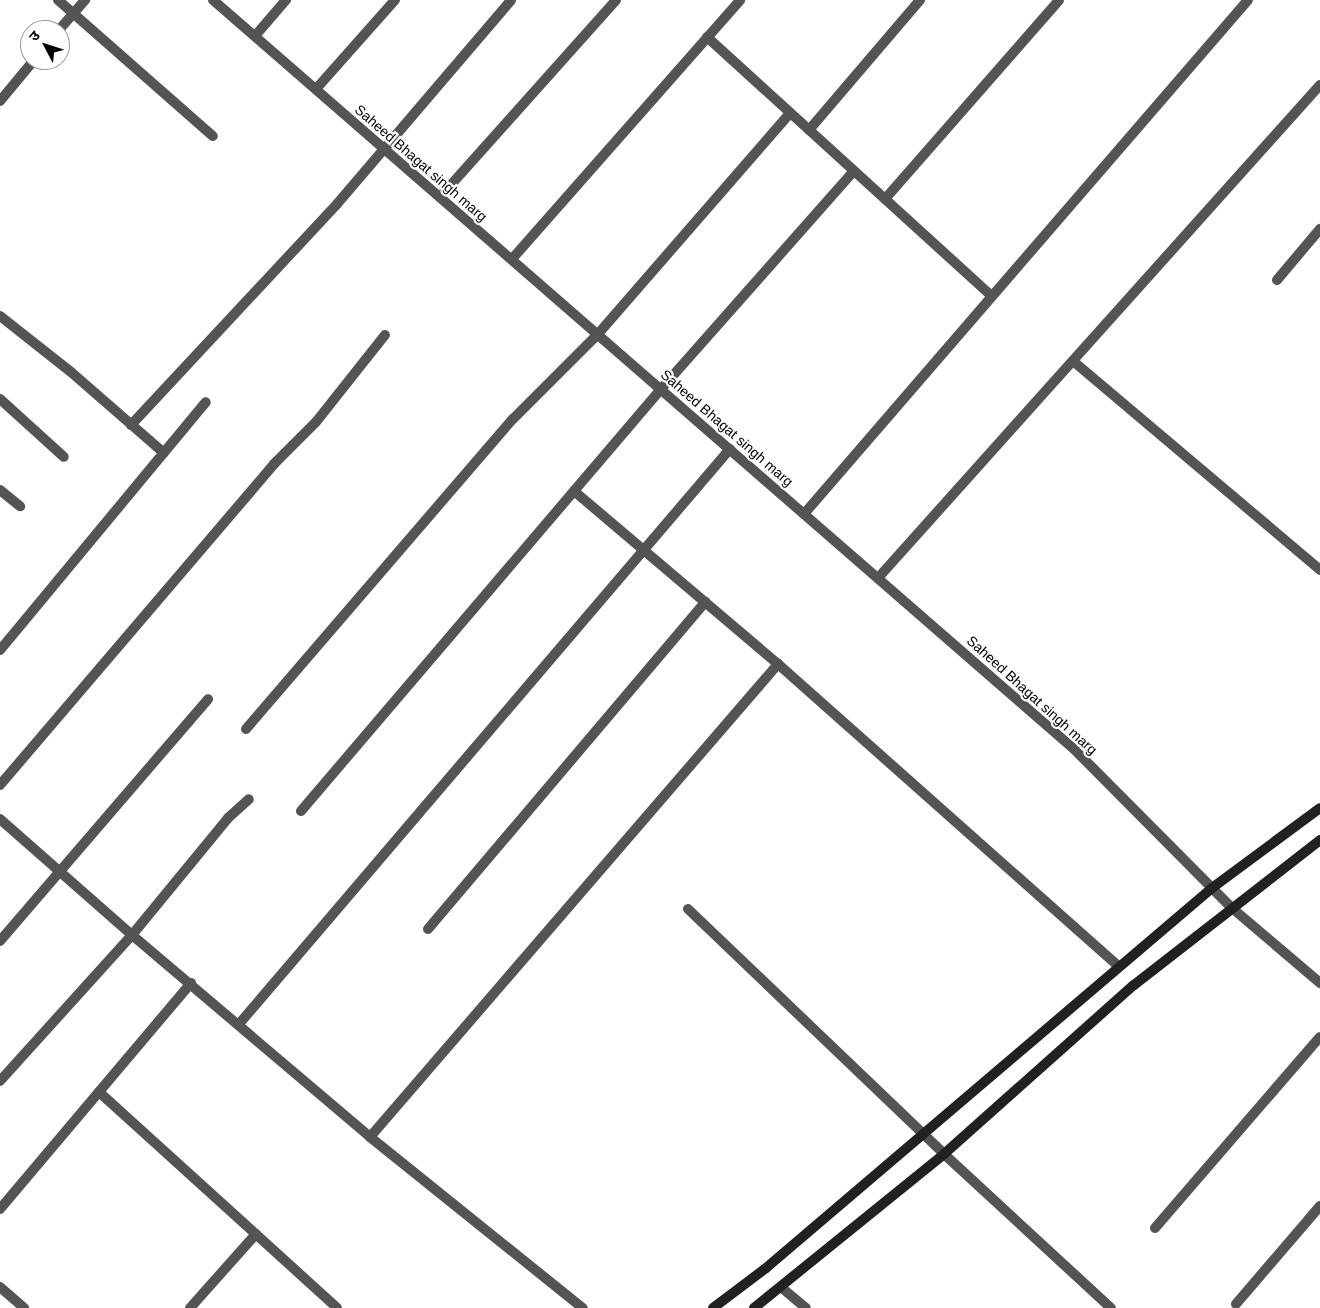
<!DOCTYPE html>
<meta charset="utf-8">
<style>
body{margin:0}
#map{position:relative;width:1320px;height:1308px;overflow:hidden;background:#fff;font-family:Arial,"Noto Sans Devanagari",sans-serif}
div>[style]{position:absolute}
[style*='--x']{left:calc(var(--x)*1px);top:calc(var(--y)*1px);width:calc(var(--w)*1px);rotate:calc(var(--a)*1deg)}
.street>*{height:10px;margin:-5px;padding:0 5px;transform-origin:5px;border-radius:5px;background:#545454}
.secondary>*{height:10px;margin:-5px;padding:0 5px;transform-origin:5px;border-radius:5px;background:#212121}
span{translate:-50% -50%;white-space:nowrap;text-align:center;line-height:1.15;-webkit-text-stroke:4.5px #fff;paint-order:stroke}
.street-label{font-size:14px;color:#000}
.north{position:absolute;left:20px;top:20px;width:50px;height:50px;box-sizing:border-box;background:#fff;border:1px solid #999;border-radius:50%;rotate:310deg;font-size:14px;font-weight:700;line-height:20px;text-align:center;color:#000}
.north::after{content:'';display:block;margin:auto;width:18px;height:22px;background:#000;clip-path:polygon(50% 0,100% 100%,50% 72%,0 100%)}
</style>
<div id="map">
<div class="street">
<i style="--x:58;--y:0;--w:206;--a:41.3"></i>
<i style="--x:213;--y:0;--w:1140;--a:41.02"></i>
<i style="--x:1073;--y:748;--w:226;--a:45.2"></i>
<i style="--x:1232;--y:908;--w:116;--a:40.4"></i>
<i style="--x:59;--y:30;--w:40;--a:-49"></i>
<i style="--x:255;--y:36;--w:48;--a:-49.3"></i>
<i style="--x:707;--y:37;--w:385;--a:42.3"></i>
<i style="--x:316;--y:89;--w:119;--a:-48.4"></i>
<i style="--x:0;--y:101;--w:53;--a:-50.3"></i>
<i style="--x:809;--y:130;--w:171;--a:-49.5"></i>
<i style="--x:440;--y:197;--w:264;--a:-48.2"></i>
<i style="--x:885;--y:199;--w:264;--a:-48.8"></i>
<i style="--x:512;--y:259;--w:345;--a:-48.6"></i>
<i style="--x:1277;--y:280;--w:67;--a:-49.9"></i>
<i style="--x:0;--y:316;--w:90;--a:38.3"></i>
<i style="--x:71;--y:372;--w:123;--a:41.1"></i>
<i style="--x:1073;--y:361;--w:324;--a:40.2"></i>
<i style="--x:0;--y:399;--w:86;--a:42.2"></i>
<i style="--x:131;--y:425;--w:302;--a:-47"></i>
<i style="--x:337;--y:204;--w:268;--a:-49.5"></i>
<i style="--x:0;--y:490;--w:26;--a:39"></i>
<i style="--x:574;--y:491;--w:267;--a:40.3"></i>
<i style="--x:778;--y:664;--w:455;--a:41.6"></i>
<i style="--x:804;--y:514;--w:679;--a:-49.18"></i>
<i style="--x:878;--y:578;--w:662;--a:-48.12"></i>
<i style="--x:0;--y:650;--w:322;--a:-50.3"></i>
<i style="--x:246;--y:729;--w:409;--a:-49.3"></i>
<i style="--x:513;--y:419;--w:120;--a:-45"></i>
<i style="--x:598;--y:334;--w:293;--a:-49"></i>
<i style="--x:0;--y:785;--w:422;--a:-49.5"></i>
<i style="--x:274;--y:464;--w:59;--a:-45"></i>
<i style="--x:316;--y:422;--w:111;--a:-51.6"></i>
<i style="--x:301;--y:811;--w:555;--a:-49.53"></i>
<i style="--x:661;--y:389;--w:291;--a:-48.5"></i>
<i style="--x:0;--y:819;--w:176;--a:41.3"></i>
<i style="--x:132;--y:935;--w:312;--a:40.3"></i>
<i style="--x:370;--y:1137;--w:273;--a:38.8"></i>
<i style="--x:688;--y:909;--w:354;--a:43.7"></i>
<i style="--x:944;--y:1154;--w:227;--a:42.7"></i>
<i style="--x:428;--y:929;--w:429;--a:-49.7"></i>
<i style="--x:0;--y:941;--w:319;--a:-49.3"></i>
<i style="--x:239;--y:1024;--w:756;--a:-49.51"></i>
<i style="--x:0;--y:1081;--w:197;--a:-47.9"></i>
<i style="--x:132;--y:935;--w:151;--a:-50.6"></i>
<i style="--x:228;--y:818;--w:28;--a:-42"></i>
<i style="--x:99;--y:1092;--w:321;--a:42.2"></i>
<i style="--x:370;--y:1137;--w:625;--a:-49.22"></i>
<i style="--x:0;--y:1209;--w:296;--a:-49.8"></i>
<i style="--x:1155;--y:1228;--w:252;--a:-49.2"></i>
<i style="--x:0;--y:1287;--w:32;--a:41"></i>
<i style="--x:782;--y:1288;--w:31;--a:40"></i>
<i style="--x:1236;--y:1304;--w:129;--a:-49.4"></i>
<i style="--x:190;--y:1308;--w:99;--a:-48.3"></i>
</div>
<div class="secondary">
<i style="--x:713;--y:1308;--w:66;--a:-37"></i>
<i style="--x:766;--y:1268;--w:586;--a:-40.43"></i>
<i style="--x:1212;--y:888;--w:134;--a:-36.5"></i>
<i style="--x:754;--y:1308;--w:245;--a:-39"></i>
<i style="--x:944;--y:1154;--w:254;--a:-41.7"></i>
<i style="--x:1134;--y:985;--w:236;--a:-37.9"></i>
</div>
<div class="street-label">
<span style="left:421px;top:163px;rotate:41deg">Saheed Bhagat singh marg</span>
<span style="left:727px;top:428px;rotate:41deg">Saheed Bhagat singh marg</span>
<span style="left:1032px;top:695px;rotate:42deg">Saheed Bhagat singh marg</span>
</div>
<div class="north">उ</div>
</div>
